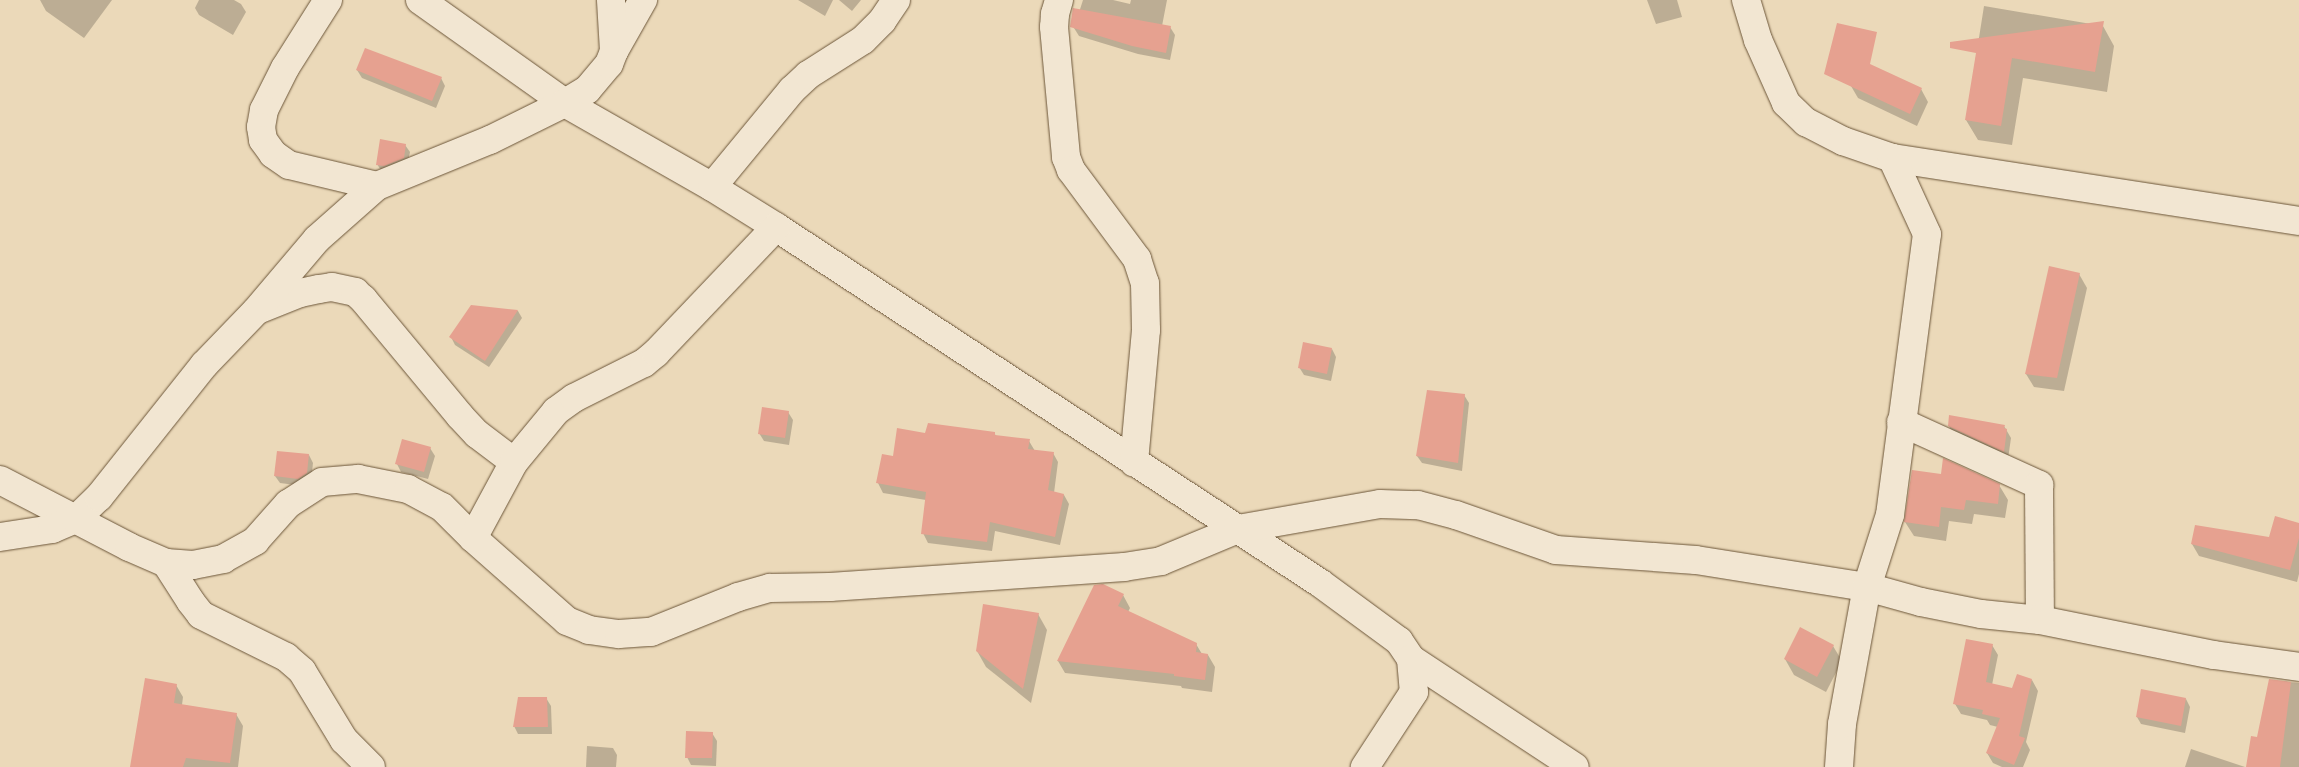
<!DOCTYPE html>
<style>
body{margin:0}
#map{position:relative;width:2299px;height:767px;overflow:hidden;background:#ebd9b9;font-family:"IM FELL French Canon",serif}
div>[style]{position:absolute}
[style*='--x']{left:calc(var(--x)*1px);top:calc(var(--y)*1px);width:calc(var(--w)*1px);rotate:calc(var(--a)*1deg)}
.shadow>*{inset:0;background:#0003}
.building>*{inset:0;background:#e6a190}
.roads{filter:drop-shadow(0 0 1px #6c5639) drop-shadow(0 0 1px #6c5639)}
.minor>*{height:28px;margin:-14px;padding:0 14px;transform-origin:14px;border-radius:14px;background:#f2e6d2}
span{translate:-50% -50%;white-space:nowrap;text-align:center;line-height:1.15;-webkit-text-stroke:4px #f2e6d2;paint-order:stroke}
</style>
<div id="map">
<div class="shadow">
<i style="clip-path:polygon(40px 0,112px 0,84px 38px,46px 11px)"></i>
<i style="clip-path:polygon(199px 0,234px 0,241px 4px,246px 12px,233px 35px,199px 15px,195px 8px)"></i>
<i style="clip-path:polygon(798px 0,833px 0,825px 16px)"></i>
<i style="clip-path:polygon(839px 0,861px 0,852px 11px)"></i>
<i style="clip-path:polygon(1083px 0,1113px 0,1130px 4px,1131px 0,1167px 0,1162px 26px,1170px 27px,1175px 35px,1170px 60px,1138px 54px,1079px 36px,1074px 28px)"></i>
<i style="clip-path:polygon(1647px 0,1677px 0,1682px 17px,1656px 24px)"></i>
<i style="clip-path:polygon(1984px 6px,2103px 26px,2114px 46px,2107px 92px,2023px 78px,2012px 145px,1978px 140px,1966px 120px)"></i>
<i style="clip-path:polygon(357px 70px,441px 78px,445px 86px,436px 108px,362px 78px)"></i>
<i style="clip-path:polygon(1851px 86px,1921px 89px,1928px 102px,1917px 126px,1858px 98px)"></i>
<i style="clip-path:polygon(405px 145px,410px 152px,407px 166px,382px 172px,377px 164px)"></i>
<i style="clip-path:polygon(2079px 274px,2087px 288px,2064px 391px,2034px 387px,2026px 374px)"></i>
<i style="clip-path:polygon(471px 306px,518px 311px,522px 318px,489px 367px,455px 345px,451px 337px)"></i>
<i style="clip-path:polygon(1332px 349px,1336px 357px,1331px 381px,1304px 375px,1299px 367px)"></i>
<i style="clip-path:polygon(1464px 395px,1469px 403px,1462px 471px,1422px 463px,1417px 456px)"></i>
<i style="clip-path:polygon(788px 412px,793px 420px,789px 445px,764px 441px,759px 433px)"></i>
<i style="clip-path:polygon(1949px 426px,2004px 426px,2011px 438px,2008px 459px,1953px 434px)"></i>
<i style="clip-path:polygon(994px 433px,997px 437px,1029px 441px,1035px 451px,1053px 453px,1058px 462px,1054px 493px,1064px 495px,1069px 504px,1060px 545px,995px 531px,992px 551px,928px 543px,923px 533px,926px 500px,883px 493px,878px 483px,894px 457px,926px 434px)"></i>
<i style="clip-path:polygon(430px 448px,435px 456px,428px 479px,401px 472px,397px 464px)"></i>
<i style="clip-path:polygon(309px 455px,313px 463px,311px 481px,303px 486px,280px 483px,275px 476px)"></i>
<i style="clip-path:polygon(1913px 471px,1999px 485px,2008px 500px,2005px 518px,1974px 514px,1972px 524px,1949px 521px,1946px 541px,1914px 536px,1905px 522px)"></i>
<i style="clip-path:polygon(2299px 524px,2299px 574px,2297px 582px,2199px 556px,2192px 544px,2270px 538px)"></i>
<i style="clip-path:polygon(1123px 595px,1130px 608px,1128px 612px,1196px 644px,1202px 654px,1208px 655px,1215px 667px,1212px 692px,1182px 688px,1181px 686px,1065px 673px,1058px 661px)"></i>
<i style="clip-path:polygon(1038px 614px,1047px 630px,1031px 703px,986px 667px,977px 651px)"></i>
<i style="clip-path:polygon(1992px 645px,1998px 655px,1992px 685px,2013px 689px,2032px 680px,2038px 691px,2026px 742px,2030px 750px,2023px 767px,2002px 767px,1993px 763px,1987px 753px,1998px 727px,1990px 725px,1987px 720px,1961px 714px,1955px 704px)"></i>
<i style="clip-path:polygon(1833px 646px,1842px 661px,1826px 692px,1794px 675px,1785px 659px)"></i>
<i style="clip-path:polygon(2270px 680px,2299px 683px,2299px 767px,2248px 767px,2258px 738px)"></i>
<i style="clip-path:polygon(176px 685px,183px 697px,182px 705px,236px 714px,243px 726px,238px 767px,132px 767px)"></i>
<i style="clip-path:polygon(546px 698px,551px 706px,552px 734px,518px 734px,514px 726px)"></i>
<i style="clip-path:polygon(2186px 699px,2190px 707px,2185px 733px,2141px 724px,2137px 717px)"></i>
<i style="clip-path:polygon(712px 733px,717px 741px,716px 766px,691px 765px,687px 757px)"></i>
<i style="clip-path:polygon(587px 746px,613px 748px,617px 755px,616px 767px,586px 767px)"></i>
<i style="clip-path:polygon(2191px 749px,2245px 767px,2185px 767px)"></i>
</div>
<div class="building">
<i style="clip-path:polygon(1073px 8px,1171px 26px,1166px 53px,1132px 46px,1070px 27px)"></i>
<i style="clip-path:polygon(2104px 21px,2095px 72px,2012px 58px,2001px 126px,1965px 120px,1976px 53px,1950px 48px,1950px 42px)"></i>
<i style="clip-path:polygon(1837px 23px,1877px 32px,1870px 64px,1922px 88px,1910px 114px,1824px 74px)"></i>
<i style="clip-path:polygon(365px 48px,442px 77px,432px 101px,356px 70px)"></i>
<i style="clip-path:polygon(380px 139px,406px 144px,404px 158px,384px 166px,376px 165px)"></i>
<i style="clip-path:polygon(2049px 266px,2080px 273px,2057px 378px,2025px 374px)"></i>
<i style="clip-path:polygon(471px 305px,518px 310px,485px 361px,449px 337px)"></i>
<i style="clip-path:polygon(1303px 342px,1332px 348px,1327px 374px,1298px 368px)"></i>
<i style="clip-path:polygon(1427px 390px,1465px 394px,1458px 463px,1416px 456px)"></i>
<i style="clip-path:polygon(762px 407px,789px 411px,785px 438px,758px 434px)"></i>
<i style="clip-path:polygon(1949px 415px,2005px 425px,2004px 428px,2007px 429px,2004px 452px,1948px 426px)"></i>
<i style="clip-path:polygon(928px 423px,995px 432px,995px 435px,1030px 439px,1028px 449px,1054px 452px,1048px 490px,1064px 494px,1055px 537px,990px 522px,987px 542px,921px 534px,926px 492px,876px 483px,882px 454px,893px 456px,897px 428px,925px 433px)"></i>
<i style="clip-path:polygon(402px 439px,431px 447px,424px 472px,395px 464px)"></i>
<i style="clip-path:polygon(277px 451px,309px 454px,307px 473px,298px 479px,274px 476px)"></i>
<i style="clip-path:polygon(1943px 458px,2000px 484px,1998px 504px,1966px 500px,1964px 510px,1941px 507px,1939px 527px,1904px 522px,1912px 470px,1941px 474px)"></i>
<i style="clip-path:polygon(2275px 516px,2299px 523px,2299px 538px,2290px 570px,2191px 544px,2195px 525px,2269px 537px)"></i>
<i style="clip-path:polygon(1103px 584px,1124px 594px,1118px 606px,1197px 643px,1196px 652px,1208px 654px,1205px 680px,1174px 676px,1174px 674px,1057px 661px,1094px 585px)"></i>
<i style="clip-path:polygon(983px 604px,1039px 613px,1023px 689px,976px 651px)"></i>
<i style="clip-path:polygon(1800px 627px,1834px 645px,1817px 677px,1784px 659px)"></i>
<i style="clip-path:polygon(1966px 639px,1993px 644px,1986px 682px,2012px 688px,2017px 674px,2032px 679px,2019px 736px,2025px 738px,2014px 765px,1986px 753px,2000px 718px,1982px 714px,1983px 710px,1953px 704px)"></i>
<i style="clip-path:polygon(145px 678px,177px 684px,174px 703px,237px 713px,230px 763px,186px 758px,183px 767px,130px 767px)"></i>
<i style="clip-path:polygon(2269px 679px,2291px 682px,2280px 767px,2246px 767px,2251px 736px,2257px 737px)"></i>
<i style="clip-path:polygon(2141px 689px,2186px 698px,2181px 726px,2136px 717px)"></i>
<i style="clip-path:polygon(518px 697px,547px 697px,548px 727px,513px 727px)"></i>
<i style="clip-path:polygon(686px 731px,713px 732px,712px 758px,685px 758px)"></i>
</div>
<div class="roads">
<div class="minor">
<i style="--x:328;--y:0;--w:80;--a:122.3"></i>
<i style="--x:285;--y:68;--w:47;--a:116.6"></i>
<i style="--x:264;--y:110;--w:17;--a:100"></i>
<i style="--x:261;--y:127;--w:13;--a:81"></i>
<i style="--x:263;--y:140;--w:17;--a:54"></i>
<i style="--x:273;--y:154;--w:19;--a:35"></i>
<i style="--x:289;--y:165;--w:90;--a:13.4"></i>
<i style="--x:420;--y:0;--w:178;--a:35.4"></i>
<i style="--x:565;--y:103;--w:169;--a:29.7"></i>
<i style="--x:712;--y:187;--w:75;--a:32"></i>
<i style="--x:776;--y:227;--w:650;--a:33.2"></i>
<i style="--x:1320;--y:583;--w:98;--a:36.3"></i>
<i style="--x:1399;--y:641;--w:22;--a:56"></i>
<i style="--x:1411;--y:659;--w:33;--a:85"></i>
<i style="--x:1414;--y:692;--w:90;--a:123.2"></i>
<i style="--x:1059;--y:0;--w:15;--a:106"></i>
<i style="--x:1055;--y:14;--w:13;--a:94"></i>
<i style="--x:1054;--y:27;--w:131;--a:84.7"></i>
<i style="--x:1066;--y:157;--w:14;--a:69"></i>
<i style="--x:1071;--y:170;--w:111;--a:53.4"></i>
<i style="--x:1137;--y:259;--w:25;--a:72"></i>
<i style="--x:1145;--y:283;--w:47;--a:88.8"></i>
<i style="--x:1146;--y:330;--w:133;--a:95.2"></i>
<i style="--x:1746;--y:0;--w:42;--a:73.3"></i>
<i style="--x:1758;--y:40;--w:69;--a:66"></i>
<i style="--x:1786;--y:103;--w:28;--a:44"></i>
<i style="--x:1806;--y:122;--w:42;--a:27.2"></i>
<i style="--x:1843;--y:141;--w:52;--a:19.1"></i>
<i style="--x:1892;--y:158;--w:412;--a:8.8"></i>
<i style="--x:614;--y:51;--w:59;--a:-60.4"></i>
<i style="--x:712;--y:187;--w:126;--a:-50.5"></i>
<i style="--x:792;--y:90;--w:22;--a:-43"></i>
<i style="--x:808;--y:75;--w:65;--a:-32.5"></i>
<i style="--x:863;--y:40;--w:27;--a:-45"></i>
<i style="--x:882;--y:21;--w:25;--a:-56"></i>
<i style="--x:260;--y:309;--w:43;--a:-21.8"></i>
<i style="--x:300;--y:293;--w:19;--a:-12"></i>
<i style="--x:319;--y:289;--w:13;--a:-9"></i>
<i style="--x:332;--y:287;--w:24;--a:12"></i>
<i style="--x:355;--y:292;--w:11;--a:41"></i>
<i style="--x:363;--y:299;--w:152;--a:50.3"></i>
<i style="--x:460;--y:416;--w:25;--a:47"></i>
<i style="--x:477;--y:434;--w:46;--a:37.1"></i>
<i style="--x:1901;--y:422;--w:152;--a:24.5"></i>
<i style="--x:2039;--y:485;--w:135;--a:89.6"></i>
<i style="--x:0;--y:480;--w:145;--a:27.4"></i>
<i style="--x:129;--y:547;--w:40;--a:23.4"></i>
<i style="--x:166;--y:563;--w:27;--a:4"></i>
<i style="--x:193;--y:565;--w:31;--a:-11"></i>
<i style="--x:223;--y:559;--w:37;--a:-29"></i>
<i style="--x:255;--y:541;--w:50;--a:-48.3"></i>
<i style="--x:288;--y:504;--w:40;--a:-32.9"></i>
<i style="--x:322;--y:482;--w:36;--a:-5"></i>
<i style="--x:358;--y:479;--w:51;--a:11.3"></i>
<i style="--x:408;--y:489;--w:38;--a:28"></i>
<i style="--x:442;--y:507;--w:44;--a:45"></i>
<i style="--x:473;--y:538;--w:125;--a:41.4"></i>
<i style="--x:567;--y:621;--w:24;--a:22"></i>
<i style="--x:589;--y:630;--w:30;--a:8"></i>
<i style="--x:619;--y:634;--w:32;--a:-4"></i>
<i style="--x:651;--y:632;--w:94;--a:-21.9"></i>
<i style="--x:738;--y:597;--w:33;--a:-16"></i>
<i style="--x:770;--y:588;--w:60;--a:-1"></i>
<i style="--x:830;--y:587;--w:295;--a:-3.9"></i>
<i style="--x:1124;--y:567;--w:37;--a:-9"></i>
<i style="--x:1161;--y:561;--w:83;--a:-22.6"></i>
<i style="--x:1238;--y:529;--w:144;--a:-10"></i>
<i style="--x:1380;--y:504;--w:38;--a:2"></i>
<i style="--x:1418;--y:505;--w:39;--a:15"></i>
<i style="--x:1456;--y:515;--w:106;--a:19.3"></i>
<i style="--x:1556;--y:550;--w:140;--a:4.1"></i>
<i style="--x:1696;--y:560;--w:173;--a:9"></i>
<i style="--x:1867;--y:587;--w:56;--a:15.5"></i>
<i style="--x:1921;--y:602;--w:61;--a:11.3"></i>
<i style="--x:1981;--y:614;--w:59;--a:5.8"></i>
<i style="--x:2040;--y:620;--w:177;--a:11.4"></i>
<i style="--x:2214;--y:655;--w:86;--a:8"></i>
<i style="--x:0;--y:537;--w:53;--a:-8.7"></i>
<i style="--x:52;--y:529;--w:26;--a:-23"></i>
<i style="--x:76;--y:519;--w:32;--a:-44"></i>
<i style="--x:99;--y:497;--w:169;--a:-51.5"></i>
<i style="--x:204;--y:365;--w:75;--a:-46.1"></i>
<i style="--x:256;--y:311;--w:94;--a:-49.7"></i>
<i style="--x:317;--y:239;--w:80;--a:-41.5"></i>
<i style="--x:377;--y:186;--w:122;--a:-22.2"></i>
<i style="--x:490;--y:140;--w:84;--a:-26.3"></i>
<i style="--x:565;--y:103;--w:26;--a:-31"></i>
<i style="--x:587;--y:90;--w:34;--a:-50"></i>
<i style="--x:609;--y:64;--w:14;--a:-69"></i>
<i style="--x:614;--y:51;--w:51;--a:-93.4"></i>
<i style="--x:473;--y:538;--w:86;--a:-61.7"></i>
<i style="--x:514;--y:462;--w:66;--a:-50.5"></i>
<i style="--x:556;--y:411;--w:22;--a:-36"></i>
<i style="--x:574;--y:398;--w:78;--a:-26.6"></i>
<i style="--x:644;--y:363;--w:16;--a:-40"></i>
<i style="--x:656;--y:353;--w:174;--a:-46.4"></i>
<i style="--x:166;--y:563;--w:46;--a:57.3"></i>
<i style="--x:191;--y:602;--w:16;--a:52"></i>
<i style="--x:201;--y:615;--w:95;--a:26.3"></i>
<i style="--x:286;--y:657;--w:21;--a:41"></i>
<i style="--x:302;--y:671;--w:81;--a:58.7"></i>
<i style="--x:344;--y:740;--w:38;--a:45"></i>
<i style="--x:1411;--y:659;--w:196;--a:33.4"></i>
<i style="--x:1839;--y:767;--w:43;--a:-86"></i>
<i style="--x:1842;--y:724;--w:139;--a:-79.7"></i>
<i style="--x:1867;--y:587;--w:76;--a:-72.3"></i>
<i style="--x:1890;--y:515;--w:283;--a:-82.5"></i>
<i style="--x:1927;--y:234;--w:84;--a:-114.7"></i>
</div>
</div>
</div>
